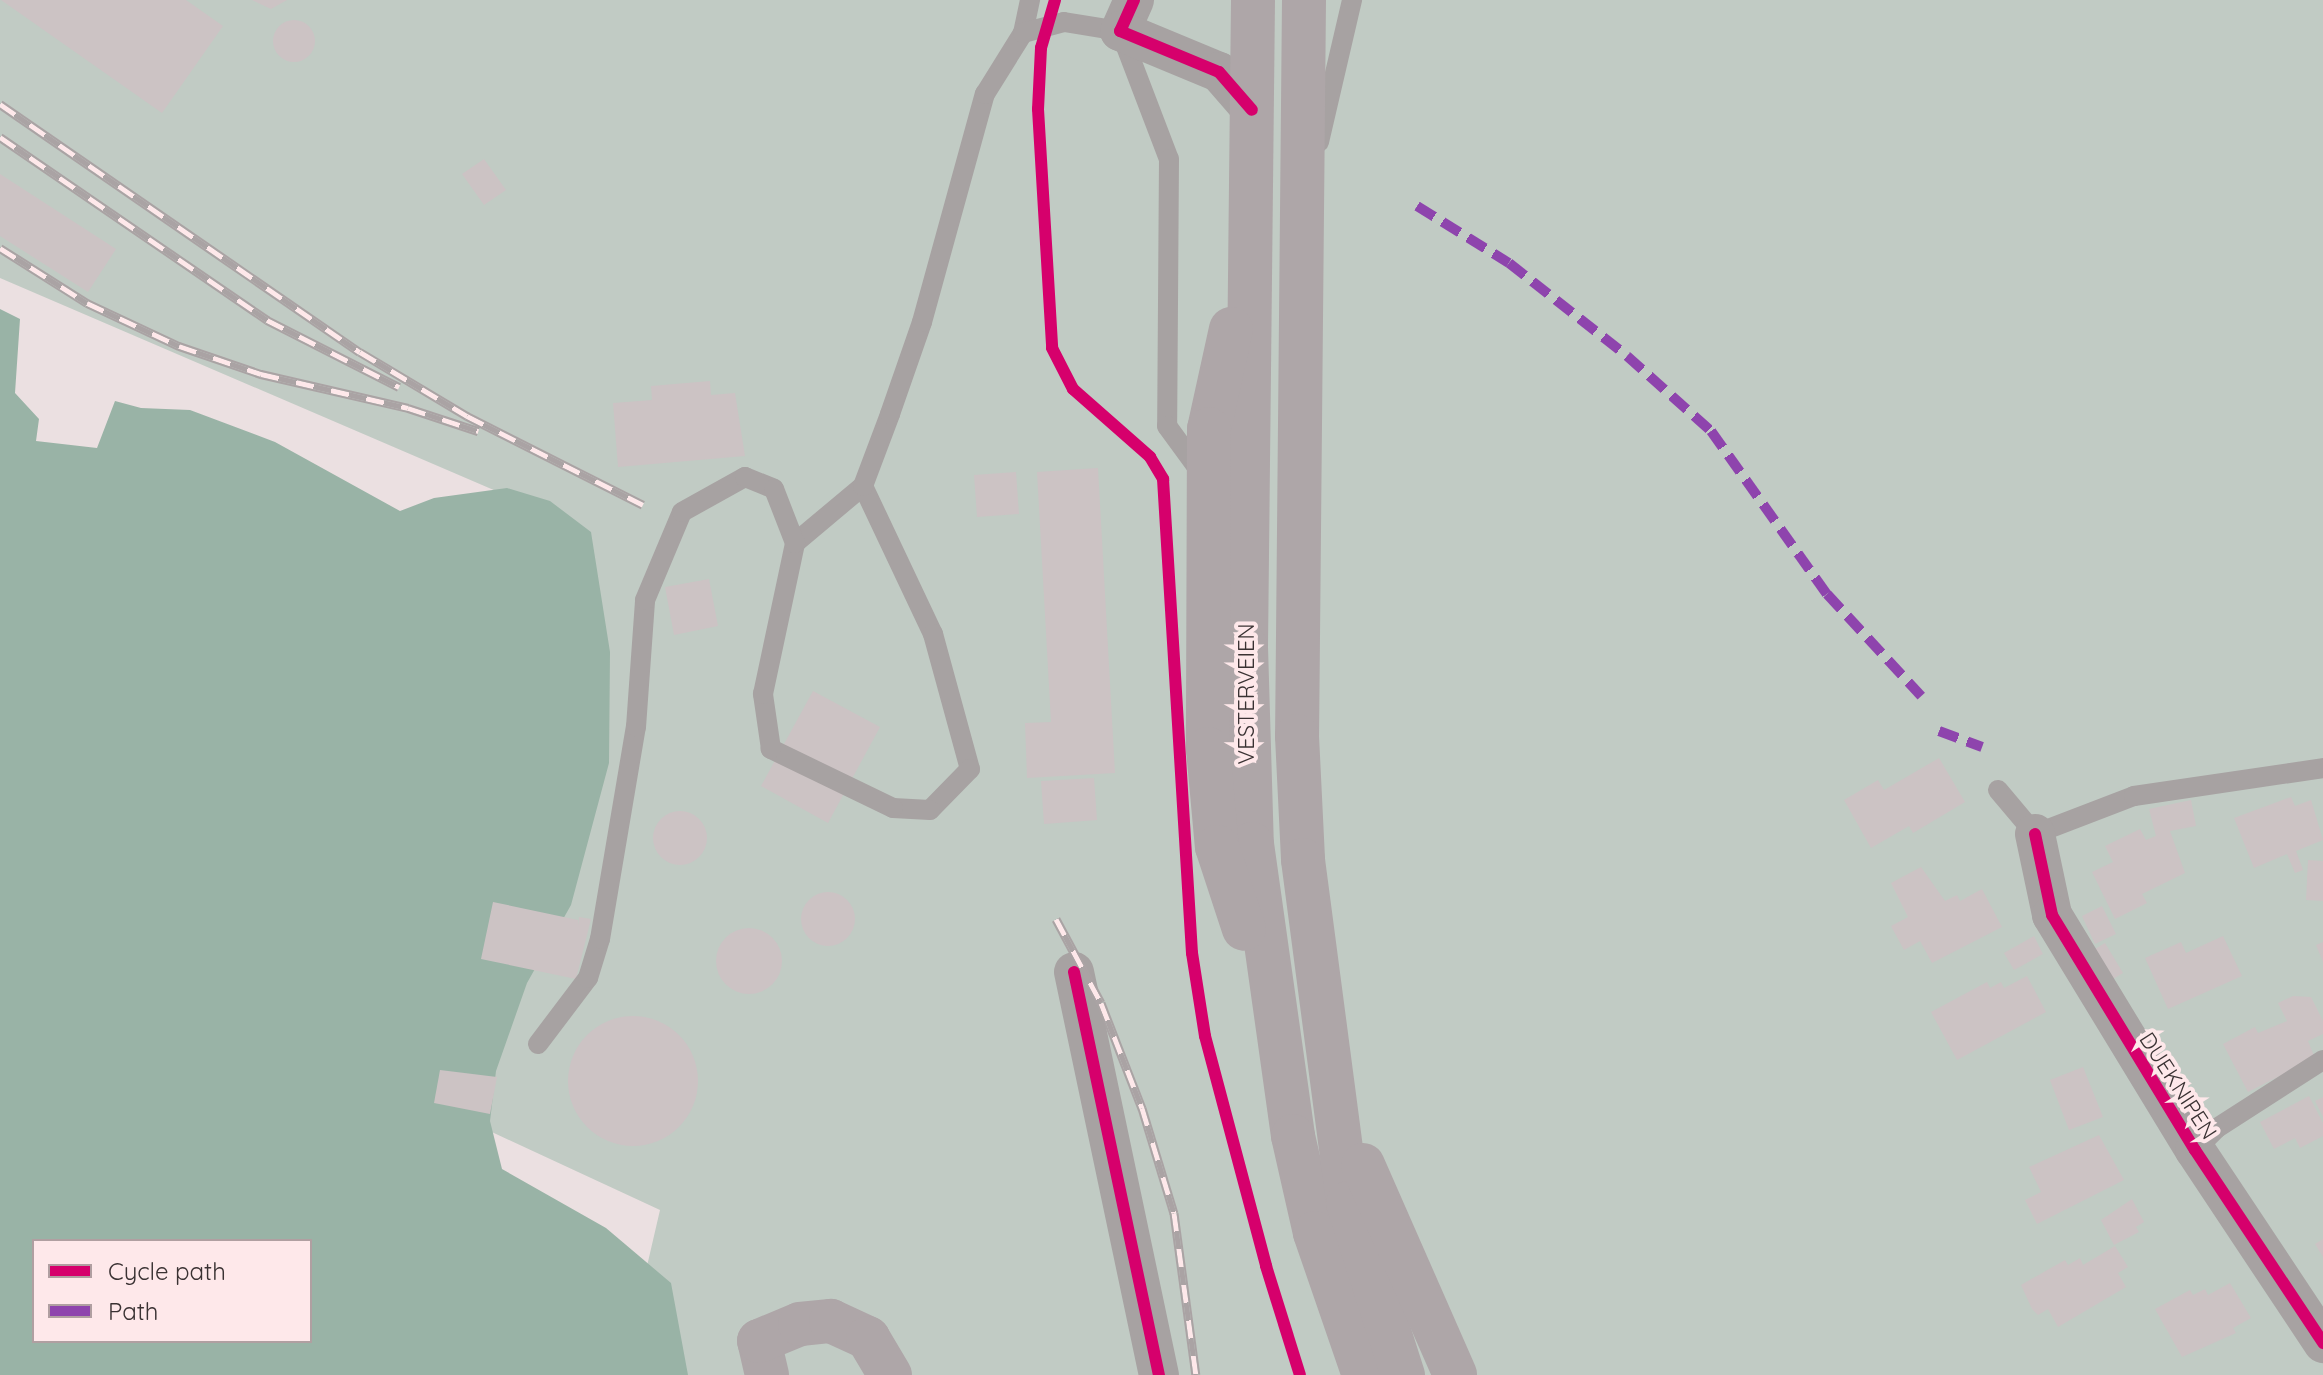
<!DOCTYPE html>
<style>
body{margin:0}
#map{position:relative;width:2323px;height:1375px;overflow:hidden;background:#ebe0e1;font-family:Quicksand,sans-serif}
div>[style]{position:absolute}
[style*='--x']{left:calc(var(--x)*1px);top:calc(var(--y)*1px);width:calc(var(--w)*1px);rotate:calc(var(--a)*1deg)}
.green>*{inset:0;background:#c1cbc4}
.water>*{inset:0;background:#99b3a6}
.building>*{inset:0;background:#ccc3c4}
.round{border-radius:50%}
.service>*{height:20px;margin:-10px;padding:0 10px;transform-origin:10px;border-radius:10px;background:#a7a2a2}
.minor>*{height:40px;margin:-20px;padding:0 20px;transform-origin:20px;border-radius:20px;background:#a7a2a2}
.trunk>*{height:44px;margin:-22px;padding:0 22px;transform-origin:22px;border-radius:22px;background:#aea6a8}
.rail>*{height:9px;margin-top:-4.5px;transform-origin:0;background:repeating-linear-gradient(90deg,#fee8ea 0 18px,#aaa3a4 0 36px);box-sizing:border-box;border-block:2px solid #aaa3a4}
.quiet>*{height:10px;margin-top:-5px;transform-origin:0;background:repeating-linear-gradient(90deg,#8e44ad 0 20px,transparent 0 30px)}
.cycleway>*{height:12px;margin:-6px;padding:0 6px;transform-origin:6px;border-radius:6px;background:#d6006c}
span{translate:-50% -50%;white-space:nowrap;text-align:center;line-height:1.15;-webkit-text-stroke:8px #fee8ea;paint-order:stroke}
.street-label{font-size:22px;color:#3a3233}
.legend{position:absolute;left:32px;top:1239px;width:280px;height:104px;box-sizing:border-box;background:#fee8ea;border:2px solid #b09fa1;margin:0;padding:10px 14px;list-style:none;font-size:24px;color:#3a3233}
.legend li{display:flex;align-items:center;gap:16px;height:40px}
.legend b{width:40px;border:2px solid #b09fa1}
</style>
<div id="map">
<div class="green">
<i style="clip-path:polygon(0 0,2323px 0,2323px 1375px,644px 1375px,641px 1292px,660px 1210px,451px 1113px,561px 519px,0 278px)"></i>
</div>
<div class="water">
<i style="clip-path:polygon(evenodd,0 309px,20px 319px,15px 393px,39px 419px,36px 441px,97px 448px,115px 401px,141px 408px,190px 410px,275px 442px,400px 511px,434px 498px,507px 488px,550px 501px,591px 532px,610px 652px,609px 763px,571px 905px,527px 983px,496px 1071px,490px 1121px,502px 1169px,606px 1228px,671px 1283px,688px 1375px,0 1375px,0 309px,34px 1241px,310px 1241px,310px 1341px,34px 1341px,34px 1241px)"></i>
</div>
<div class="building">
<i style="clip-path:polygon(1px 0,186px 0,223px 26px,162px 113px)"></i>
<i style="clip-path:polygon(252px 0,287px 0,271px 9px)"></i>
<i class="round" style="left:273px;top:20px;width:42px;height:42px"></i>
<i style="clip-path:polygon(484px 159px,506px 190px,484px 205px,462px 174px)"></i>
<i style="clip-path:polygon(0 174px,116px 249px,88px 292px,0 236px)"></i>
<i style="clip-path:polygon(710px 381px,711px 395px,735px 393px,745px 456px,618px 467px,613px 403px,652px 400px,651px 386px)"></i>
<i style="clip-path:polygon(1098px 468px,1115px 773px,1027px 778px,1025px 723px,1051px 722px,1037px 472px)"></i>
<i style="clip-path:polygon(1016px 472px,1019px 514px,977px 517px,974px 475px)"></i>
<i style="clip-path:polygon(709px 579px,718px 626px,674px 635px,665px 587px)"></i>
<i style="clip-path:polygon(813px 691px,880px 727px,828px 823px,761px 786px)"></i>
<i style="clip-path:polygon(1939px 758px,1965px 802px,1913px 833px,1909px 826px,1871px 848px,1844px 800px,1878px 780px,1884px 790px)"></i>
<i style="clip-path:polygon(1094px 778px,1097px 820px,1044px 824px,1041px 781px)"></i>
<i style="clip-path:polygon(2291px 797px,2295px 806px,2311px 800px,2323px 840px,2296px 851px,2303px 870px,2295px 873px,2287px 854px,2254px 868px,2234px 818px)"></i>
<i style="clip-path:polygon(2191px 800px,2196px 826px,2170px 831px,2185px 873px,2142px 894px,2147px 903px,2115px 919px,2092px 872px,2113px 862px,2105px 846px,2140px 829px,2146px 840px,2156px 836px,2149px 809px)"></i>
<i class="round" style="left:653px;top:811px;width:54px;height:54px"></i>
<i style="clip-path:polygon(2308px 860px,2323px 861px,2323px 901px,2306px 900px)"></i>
<i style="clip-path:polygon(1921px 867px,1945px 901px,1957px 895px,1960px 901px,1982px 889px,2002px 927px,1932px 963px,1920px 941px,1904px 950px,1891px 926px,1908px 917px,1891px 883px)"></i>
<i class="round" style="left:801px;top:892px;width:54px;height:54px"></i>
<i style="clip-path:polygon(493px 902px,578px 920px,578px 926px,579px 917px,591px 919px,576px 979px,481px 959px)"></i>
<i style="clip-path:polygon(2102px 906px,2116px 934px,2095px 944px,2082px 916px)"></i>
<i class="round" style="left:716px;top:928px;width:66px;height:66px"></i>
<i style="clip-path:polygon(2034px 936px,2043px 954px,2014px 970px,2004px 953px)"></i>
<i style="clip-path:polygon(2223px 936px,2242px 976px,2168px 1009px,2145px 958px,2181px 942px,2186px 953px)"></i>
<i style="clip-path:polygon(2323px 942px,2323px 962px,2316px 945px)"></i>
<i style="clip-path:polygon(2105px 943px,2123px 973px,2108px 982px,2090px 952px)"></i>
<i style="clip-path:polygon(2027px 976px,2046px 1012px,1957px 1060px,1931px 1012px,1987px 982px,1990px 988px,2001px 982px,2004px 988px)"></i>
<i style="clip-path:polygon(2293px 996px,2311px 997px,2323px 1021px,2323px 1034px,2308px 1041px,2315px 1058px,2248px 1092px,2223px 1044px,2255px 1027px,2258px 1033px,2287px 1021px,2278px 1003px)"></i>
<i class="round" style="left:568px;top:1016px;width:130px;height:130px"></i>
<i style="clip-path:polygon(2083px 1067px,2103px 1117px,2069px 1130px,2050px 1080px)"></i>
<i style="clip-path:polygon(440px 1070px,497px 1077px,490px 1114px,434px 1103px)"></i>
<i style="clip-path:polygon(2309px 1096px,2323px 1123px,2323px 1136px,2300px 1148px,2295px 1138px,2274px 1149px,2260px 1122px)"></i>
<i style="clip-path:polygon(2323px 1097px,2323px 1117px,2315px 1101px)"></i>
<i style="clip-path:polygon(2099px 1135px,2124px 1180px,2037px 1224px,2025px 1200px,2041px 1192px,2029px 1167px)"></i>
<i style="clip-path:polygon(2132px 1199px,2144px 1222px,2136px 1227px,2139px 1232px,2114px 1245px,2101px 1220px)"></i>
<i style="clip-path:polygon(2323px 1239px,2323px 1257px,2315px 1244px)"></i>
<i style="clip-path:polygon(2115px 1246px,2128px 1267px,2118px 1273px,2126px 1287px,2058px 1327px,2048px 1309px,2038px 1315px,2032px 1309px,2021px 1285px,2065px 1260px,2068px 1265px,2080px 1258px,2083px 1265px)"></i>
<i style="clip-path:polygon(2230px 1283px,2251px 1318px,2233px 1328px,2236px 1333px,2182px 1357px,2155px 1309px,2190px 1290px,2193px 1295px,2205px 1289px,2208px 1295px)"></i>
</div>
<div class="service">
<i style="--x:1023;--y:33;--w:34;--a:-78"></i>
<i style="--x:1319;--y:142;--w:146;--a:-76.9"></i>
<i style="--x:863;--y:486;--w:164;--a:64.7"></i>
<i style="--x:933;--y:634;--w:140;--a:74.7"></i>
<i style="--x:970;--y:769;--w:57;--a:134.3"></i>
<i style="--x:930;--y:810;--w:37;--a:-177"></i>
<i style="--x:893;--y:808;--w:136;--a:-154.2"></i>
<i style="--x:771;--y:749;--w:56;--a:-98.3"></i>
<i style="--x:763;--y:694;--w:154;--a:-78"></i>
<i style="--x:795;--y:543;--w:89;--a:-40"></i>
<i style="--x:863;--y:486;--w:77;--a:-69.4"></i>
<i style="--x:890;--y:414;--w:97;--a:-70.8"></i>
<i style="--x:922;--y:322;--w:237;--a:-74.6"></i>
<i style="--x:985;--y:94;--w:72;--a:-58.1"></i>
<i style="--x:1023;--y:33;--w:42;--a:-15"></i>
<i style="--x:1064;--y:22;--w:57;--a:9.1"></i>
<i style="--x:1120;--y:31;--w:137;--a:69.1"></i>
<i style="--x:1169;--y:159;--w:267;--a:90.4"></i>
<i style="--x:1167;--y:426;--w:59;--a:53.9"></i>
<i style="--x:1998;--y:790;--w:57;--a:49.9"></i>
<i style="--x:2035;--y:834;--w:106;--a:-21"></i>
<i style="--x:2134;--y:796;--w:191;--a:-8.4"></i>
<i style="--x:538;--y:1044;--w:83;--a:-52.9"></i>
<i style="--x:588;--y:978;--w:41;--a:-72.9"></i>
<i style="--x:600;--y:939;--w:215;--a:-80.4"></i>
<i style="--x:636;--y:727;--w:127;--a:-85.9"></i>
<i style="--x:645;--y:600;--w:95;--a:-67.2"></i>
<i style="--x:682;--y:512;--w:72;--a:-29.1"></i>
<i style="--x:745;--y:477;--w:31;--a:22"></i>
<i style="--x:774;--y:489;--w:58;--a:68.7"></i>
<i style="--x:2195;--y:1150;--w:31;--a:-45"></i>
<i style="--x:2217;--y:1128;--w:126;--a:-32.7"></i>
</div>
<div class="minor">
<i style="--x:1134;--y:0;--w:34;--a:114"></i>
<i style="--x:1120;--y:31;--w:107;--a:22.5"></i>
<i style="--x:1219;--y:72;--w:50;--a:49"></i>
<i style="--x:2035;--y:834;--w:83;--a:78.1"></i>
<i style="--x:2052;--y:915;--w:275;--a:58.7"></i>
<i style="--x:2195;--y:1150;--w:232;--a:56.4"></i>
<i style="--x:1074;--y:972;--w:412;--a:78.1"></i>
</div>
<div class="trunk">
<i style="--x:1253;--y:0;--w:647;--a:90.62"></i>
<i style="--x:1246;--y:647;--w:197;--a:88.3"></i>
<i style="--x:1252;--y:844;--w:295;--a:82"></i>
<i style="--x:1293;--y:1136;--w:99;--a:77.2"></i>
<i style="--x:1315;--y:1233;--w:150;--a:71"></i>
<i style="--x:1304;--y:0;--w:736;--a:90.54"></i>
<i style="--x:1297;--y:736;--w:124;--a:87.2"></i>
<i style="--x:1303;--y:860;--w:346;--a:82.5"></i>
<i style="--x:1348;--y:1203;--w:181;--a:72.3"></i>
<i style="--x:1231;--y:329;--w:102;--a:102.4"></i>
<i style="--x:1209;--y:429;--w:320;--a:90.2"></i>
<i style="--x:1208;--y:749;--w:98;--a:84.8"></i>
<i style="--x:1217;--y:847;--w:86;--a:71.8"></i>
<i style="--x:1363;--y:1165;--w:229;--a:66.3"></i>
<i style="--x:767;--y:1375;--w:35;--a:-103"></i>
<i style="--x:759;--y:1341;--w:44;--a:-22.5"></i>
<i style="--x:800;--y:1324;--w:31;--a:-6"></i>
<i style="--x:831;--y:1321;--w:41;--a:24.7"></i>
<i style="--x:868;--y:1338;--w:43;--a:59.3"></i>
</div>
<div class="rail">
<i style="--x:0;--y:104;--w:437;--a:34.6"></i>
<i style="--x:360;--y:352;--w:125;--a:30.9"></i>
<i style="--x:467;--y:416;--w:197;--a:26.8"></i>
<i style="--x:0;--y:137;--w:324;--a:34.4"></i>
<i style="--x:267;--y:320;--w:148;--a:26.9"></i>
<i style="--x:0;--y:248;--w:103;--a:32.3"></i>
<i style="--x:87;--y:303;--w:102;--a:25.1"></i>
<i style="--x:179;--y:346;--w:87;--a:18.9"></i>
<i style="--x:261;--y:374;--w:151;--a:13"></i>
<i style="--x:408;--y:408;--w:74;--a:18.2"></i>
<i style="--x:1056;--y:919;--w:95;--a:61.8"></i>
<i style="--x:1101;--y:1003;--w:113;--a:68.7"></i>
<i style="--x:1142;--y:1108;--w:110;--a:73.1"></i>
<i style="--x:1174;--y:1213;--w:163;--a:82.3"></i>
</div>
<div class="quiet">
<i style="--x:1417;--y:206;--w:108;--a:31.8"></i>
<i style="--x:1509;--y:263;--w:150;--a:38.2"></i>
<i style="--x:1627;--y:356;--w:113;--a:41.8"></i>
<i style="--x:1711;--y:431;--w:200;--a:54.6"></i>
<i style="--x:1827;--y:594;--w:139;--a:47.3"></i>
<i style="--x:1939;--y:731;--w:46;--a:20.4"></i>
</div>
<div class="cycleway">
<i style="--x:1055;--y:0;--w:50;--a:106.3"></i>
<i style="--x:1041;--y:48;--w:61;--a:92.8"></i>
<i style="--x:1038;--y:109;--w:239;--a:86.6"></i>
<i style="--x:1052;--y:348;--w:46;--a:62.9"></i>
<i style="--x:1073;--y:389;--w:103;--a:41.4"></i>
<i style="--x:1150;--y:457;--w:26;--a:59"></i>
<i style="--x:1163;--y:479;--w:475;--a:86.5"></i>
<i style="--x:1192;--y:953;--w:84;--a:81.1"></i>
<i style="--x:1205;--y:1036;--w:238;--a:75.1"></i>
<i style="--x:1266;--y:1266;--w:114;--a:72.7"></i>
<i style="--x:1134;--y:0;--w:34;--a:114"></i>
<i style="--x:1120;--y:31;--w:107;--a:22.5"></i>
<i style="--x:1219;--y:72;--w:50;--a:49"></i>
<i style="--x:2035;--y:834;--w:83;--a:78.1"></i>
<i style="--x:2052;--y:915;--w:275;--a:58.7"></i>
<i style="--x:2195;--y:1150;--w:232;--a:56.4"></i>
<i style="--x:1074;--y:972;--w:412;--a:78.1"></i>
</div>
<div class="street-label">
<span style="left:1247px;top:694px;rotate:-90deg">VESTERVEIEN</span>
<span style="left:2178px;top:1086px;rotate:57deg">DUEKNIPEN</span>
</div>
<ul class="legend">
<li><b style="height:10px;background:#d6006c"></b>Cycle path</li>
<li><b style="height:10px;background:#8e44ad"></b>Path</li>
</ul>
</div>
